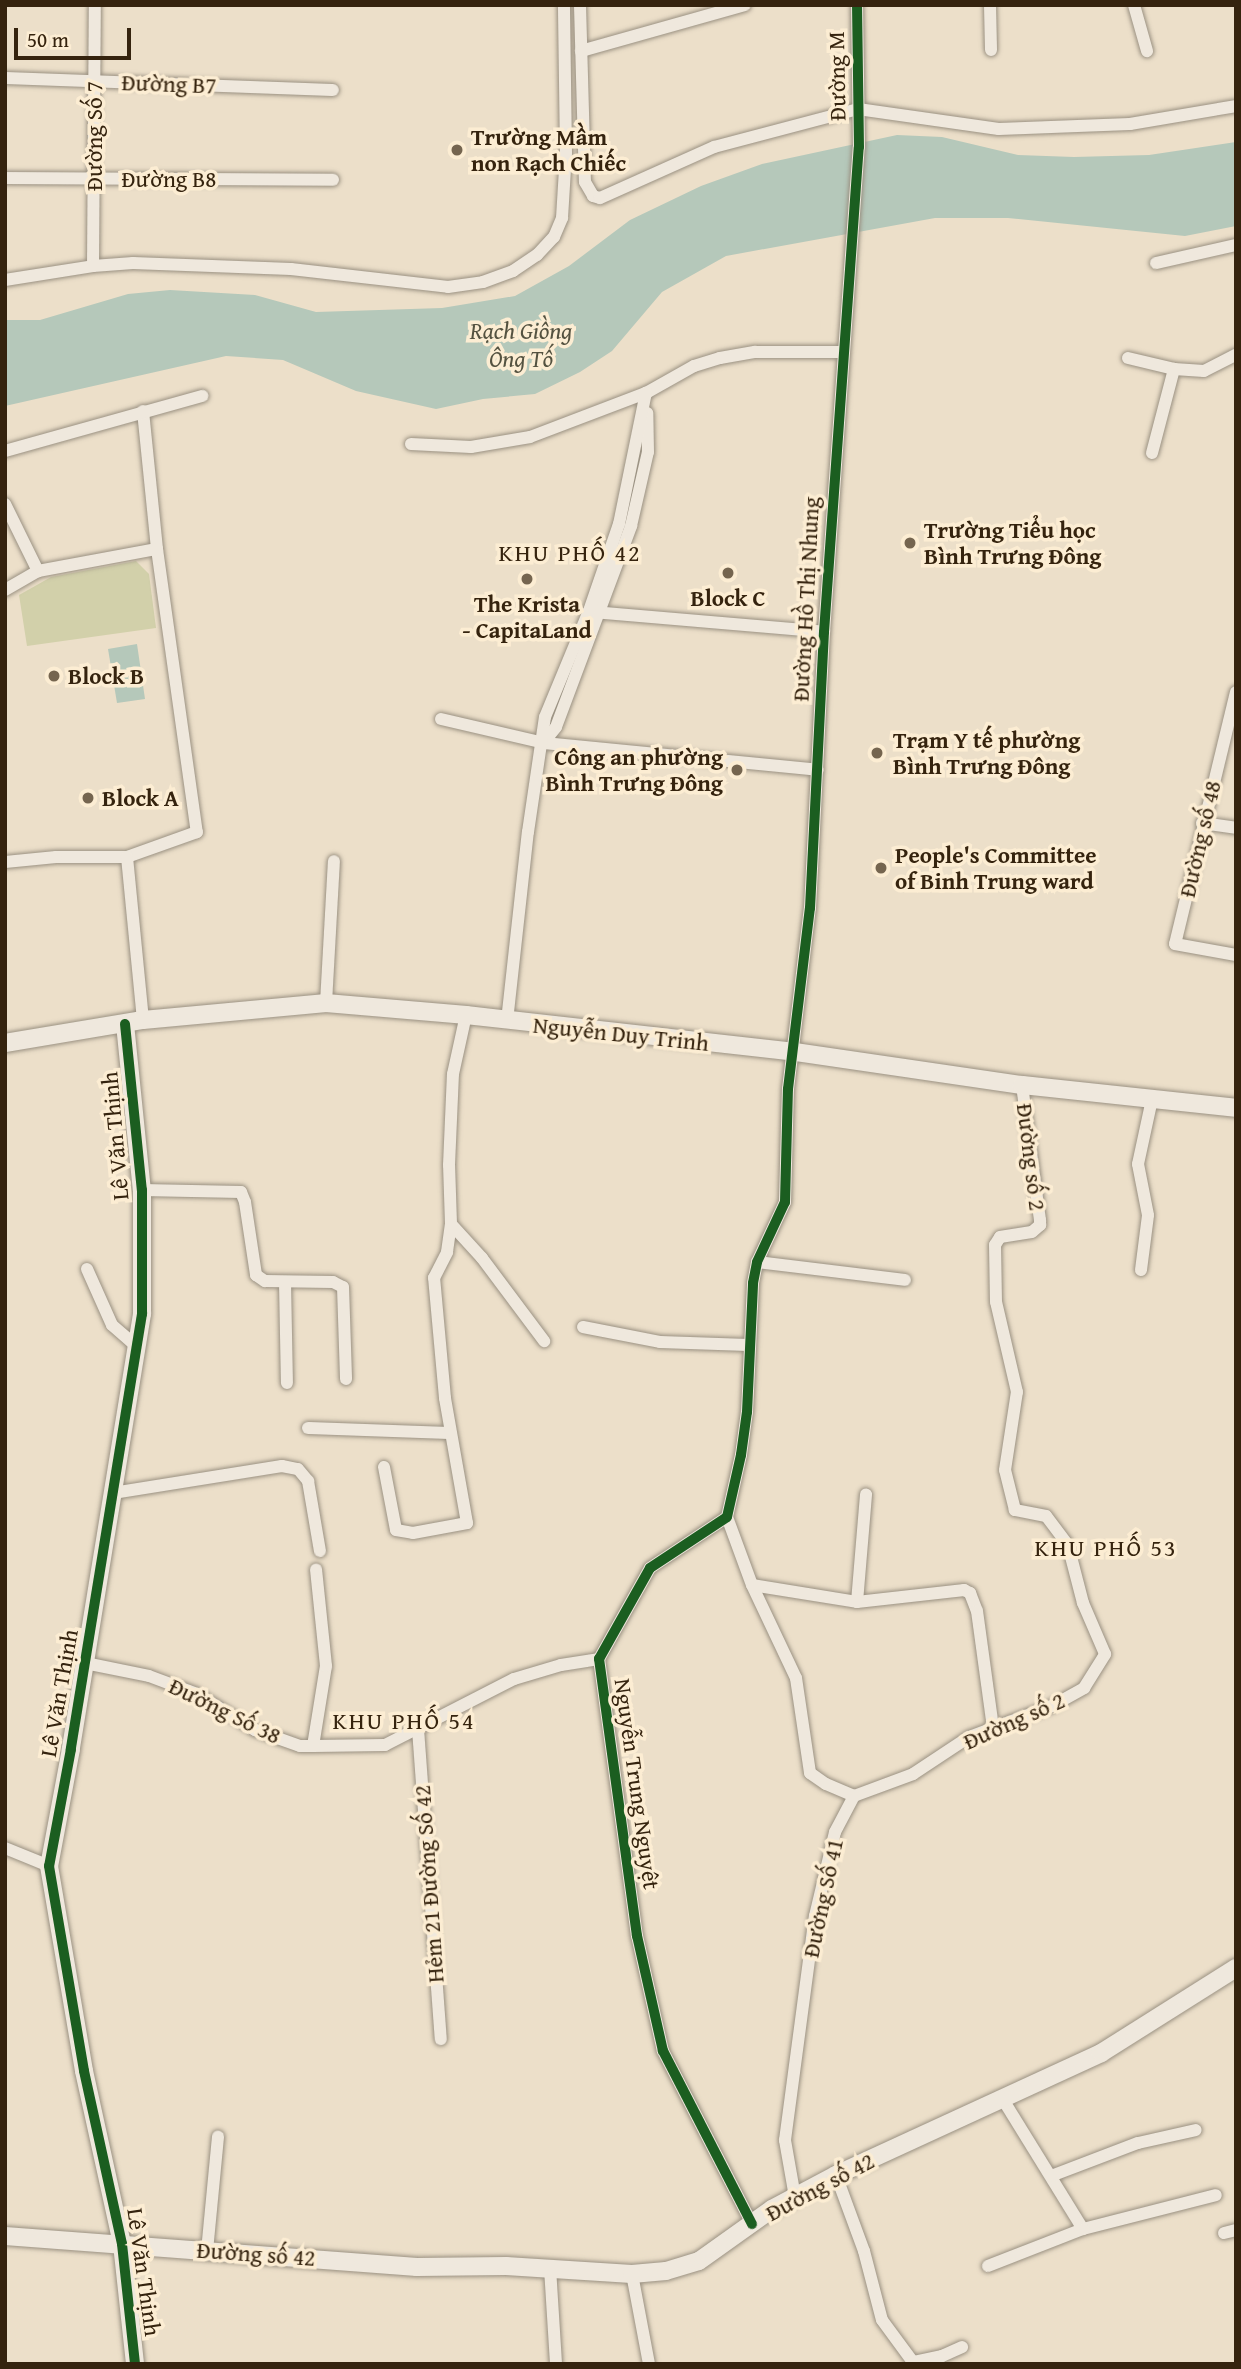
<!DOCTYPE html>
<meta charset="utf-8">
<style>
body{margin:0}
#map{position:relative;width:1241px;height:2369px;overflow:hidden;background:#ecdfc9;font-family:"Gentium Book Plus",serif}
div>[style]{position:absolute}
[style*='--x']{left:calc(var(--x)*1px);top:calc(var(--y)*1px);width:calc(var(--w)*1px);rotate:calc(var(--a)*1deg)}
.green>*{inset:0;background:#d2d0aa}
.water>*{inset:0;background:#b5c8ba}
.roads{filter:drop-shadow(0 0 2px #9a9182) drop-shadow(0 0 2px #9a9182)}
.street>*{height:12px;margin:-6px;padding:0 6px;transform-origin:6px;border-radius:6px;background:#efe8dd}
.secondary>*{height:18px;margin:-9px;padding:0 9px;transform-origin:9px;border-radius:9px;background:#efe8dd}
.cycleway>*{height:10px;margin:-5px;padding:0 5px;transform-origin:5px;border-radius:5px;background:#1b5e20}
.dots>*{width:19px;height:19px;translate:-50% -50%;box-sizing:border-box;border:4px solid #fcedd3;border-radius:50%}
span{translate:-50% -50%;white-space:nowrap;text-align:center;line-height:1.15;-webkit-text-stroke:7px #fcedd3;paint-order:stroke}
.street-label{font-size:23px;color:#35230e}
.poi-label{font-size:23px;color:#35230e;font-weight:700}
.left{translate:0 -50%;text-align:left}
.right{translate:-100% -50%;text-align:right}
.water-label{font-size:24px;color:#545240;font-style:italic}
.neighbourhood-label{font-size:24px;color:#35230e;letter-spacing:2px}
.frame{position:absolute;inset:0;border:7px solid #35230e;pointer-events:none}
.scale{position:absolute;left:14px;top:28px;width:117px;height:32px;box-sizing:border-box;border:4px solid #35230e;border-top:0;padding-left:9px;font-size:21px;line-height:24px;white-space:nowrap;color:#35230e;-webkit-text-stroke:5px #fcedd3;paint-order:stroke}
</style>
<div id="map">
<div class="green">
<i style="clip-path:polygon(136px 561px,149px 574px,156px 628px,27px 646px,19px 595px,51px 577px)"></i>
</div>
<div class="water">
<i style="clip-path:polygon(897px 135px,942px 137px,1018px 155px,1074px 157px,1149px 155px,1236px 142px,1236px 226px,1185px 236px,1008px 218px,935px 218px,726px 256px,662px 292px,612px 351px,580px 372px,535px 394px,483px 399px,436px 409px,356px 391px,283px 360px,226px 356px,5px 406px,5px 320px,40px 320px,128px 294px,170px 290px,255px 295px,316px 312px,442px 308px,515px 296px,569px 266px,630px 220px,701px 186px,762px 164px)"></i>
<i style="clip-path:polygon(137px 644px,145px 699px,117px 703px,108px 649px)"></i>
</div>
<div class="roads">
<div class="street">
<i style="--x:580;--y:5;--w:177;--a:88.4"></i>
<i style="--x:585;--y:182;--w:16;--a:60"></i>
<i style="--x:593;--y:196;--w:7;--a:16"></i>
<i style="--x:600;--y:198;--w:125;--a:-24.1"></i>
<i style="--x:714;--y:147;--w:149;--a:-14.8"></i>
<i style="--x:858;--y:109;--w:142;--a:8.1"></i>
<i style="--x:999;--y:129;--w:131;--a:-2.2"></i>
<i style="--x:1130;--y:124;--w:108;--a:-9.6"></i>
<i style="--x:990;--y:5;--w:45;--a:88.7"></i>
<i style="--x:1134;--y:5;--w:48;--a:74.2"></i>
<i style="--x:581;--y:51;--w:170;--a:-15.7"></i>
<i style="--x:5;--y:78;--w:328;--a:2.1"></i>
<i style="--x:5;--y:178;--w:328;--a:0.3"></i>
<i style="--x:1156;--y:263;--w:82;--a:-12.7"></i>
<i style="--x:93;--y:266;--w:261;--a:-89.6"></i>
<i style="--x:5;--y:280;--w:89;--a:-9"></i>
<i style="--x:93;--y:266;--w:40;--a:-4.3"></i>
<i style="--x:133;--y:263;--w:158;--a:2.2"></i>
<i style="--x:291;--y:269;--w:158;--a:6.5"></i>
<i style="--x:448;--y:287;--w:35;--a:-8"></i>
<i style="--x:483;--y:282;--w:32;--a:-20"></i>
<i style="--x:513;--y:271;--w:29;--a:-34"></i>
<i style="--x:537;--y:255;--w:25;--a:-47"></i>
<i style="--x:554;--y:237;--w:21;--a:-67"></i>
<i style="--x:562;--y:218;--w:65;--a:-86.5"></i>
<i style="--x:566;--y:153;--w:148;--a:-90.8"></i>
<i style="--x:1128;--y:358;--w:47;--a:13.4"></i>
<i style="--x:1174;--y:369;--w:30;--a:4"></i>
<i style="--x:1204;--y:371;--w:36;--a:-27"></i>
<i style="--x:143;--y:411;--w:139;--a:84.2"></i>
<i style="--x:411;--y:444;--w:60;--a:2.9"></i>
<i style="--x:471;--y:447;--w:60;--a:-9.6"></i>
<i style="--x:530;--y:437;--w:124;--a:-20.8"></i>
<i style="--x:646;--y:393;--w:55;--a:-29.4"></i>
<i style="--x:694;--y:366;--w:27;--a:-17"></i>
<i style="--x:720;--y:358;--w:36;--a:-10"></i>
<i style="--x:755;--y:352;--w:88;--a:0"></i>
<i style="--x:5;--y:451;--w:205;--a:-15.6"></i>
<i style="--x:1152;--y:453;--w:87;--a:-75.3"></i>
<i style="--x:5;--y:504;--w:75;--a:63.8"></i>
<i style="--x:5;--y:590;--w:38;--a:-30"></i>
<i style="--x:38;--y:571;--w:121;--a:-10.5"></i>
<i style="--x:157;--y:549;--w:286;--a:82"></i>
<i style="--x:197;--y:832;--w:74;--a:160.3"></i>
<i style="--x:127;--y:857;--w:71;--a:180"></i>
<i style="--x:56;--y:857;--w:51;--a:174.4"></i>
<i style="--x:593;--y:612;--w:232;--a:4.9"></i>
<i style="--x:1236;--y:692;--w:259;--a:103.6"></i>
<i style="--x:1175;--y:944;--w:62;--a:10.2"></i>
<i style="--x:441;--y:719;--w:106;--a:13.1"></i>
<i style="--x:544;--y:743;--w:275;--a:5.6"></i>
<i style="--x:544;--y:742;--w:19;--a:-51"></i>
<i style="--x:556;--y:727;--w:215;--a:-69.5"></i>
<i style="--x:631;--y:526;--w:76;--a:-77.1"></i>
<i style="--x:648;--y:452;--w:39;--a:-91"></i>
<i style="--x:1202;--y:823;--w:34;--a:8"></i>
<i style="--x:127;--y:857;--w:164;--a:84.4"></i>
<i style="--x:326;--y:1003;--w:142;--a:-86.8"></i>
<i style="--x:507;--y:1021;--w:190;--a:-83.7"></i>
<i style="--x:528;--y:832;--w:116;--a:-81.6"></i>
<i style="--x:545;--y:717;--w:115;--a:-67.5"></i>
<i style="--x:589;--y:611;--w:92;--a:-71"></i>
<i style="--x:619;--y:524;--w:134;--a:-78.4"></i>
<i style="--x:142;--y:1190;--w:99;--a:1.2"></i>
<i style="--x:241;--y:1192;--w:11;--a:68"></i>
<i style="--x:245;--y:1202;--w:74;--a:81.4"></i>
<i style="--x:256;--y:1275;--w:11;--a:34"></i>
<i style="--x:265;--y:1281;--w:68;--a:0.8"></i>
<i style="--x:333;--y:1282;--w:11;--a:27"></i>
<i style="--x:343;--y:1287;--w:92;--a:88.1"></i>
<i style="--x:451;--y:1224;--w:46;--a:47.6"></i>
<i style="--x:482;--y:1258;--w:104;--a:53.2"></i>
<i style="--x:757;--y:1262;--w:149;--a:6.9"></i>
<i style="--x:87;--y:1269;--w:61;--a:65.9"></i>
<i style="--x:112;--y:1325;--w:33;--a:41"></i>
<i style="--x:1141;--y:1270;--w:55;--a:-82.7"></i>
<i style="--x:1148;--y:1215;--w:52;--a:-101.1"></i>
<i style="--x:1138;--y:1164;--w:66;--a:-77.8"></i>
<i style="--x:285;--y:1282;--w:101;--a:88.9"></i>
<i style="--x:583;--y:1327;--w:78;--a:11"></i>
<i style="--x:660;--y:1342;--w:88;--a:2"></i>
<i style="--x:308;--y:1428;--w:142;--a:2"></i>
<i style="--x:384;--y:1467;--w:64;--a:79.2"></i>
<i style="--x:396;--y:1530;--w:17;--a:10"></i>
<i style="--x:413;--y:1533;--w:55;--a:-10.5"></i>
<i style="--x:467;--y:1523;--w:127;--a:-100"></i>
<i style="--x:445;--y:1398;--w:121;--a:-95.2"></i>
<i style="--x:434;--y:1278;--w:29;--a:-63"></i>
<i style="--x:447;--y:1252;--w:28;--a:-82"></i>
<i style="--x:451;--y:1224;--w:59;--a:-91.9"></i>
<i style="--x:449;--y:1165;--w:91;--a:-87.5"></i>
<i style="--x:453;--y:1074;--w:60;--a:-77.6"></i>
<i style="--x:113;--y:1493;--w:171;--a:-9.1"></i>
<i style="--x:282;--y:1466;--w:16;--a:11"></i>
<i style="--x:298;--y:1469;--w:16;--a:50"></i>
<i style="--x:308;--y:1481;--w:71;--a:80.3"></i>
<i style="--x:727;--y:1517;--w:72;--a:69.8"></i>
<i style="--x:752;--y:1585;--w:103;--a:64.7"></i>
<i style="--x:796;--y:1678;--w:96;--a:81.6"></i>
<i style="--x:810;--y:1773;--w:19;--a:35"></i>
<i style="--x:826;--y:1784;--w:30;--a:23"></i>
<i style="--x:752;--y:1585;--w:106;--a:9.2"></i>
<i style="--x:857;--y:1602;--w:108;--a:-85.2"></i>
<i style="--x:857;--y:1602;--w:108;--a:-6.4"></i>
<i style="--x:964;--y:1590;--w:7;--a:27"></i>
<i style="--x:970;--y:1593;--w:19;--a:69"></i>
<i style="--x:977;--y:1611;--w:118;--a:82.2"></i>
<i style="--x:85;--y:1663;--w:65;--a:11.5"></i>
<i style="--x:149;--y:1676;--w:51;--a:20.6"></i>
<i style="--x:197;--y:1694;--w:68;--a:31.8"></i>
<i style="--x:255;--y:1730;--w:48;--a:19.6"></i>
<i style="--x:300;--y:1746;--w:13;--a:0"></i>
<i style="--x:313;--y:1746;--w:72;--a:-0.8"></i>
<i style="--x:385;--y:1745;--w:145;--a:-27.1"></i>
<i style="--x:514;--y:1679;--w:49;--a:-16.6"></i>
<i style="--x:561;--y:1665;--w:38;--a:-9"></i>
<i style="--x:418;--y:1729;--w:311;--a:85.8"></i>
<i style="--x:313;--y:1746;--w:81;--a:-80.8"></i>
<i style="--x:326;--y:1666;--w:97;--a:-95.9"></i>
<i style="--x:854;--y:1796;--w:63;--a:-20.4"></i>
<i style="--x:913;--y:1774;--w:67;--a:-33.5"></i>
<i style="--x:969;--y:1737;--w:89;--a:-20.5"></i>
<i style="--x:1052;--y:1706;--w:37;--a:-29"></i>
<i style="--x:1084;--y:1688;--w:40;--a:-58"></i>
<i style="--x:1105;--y:1654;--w:56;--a:-113.3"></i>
<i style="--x:1083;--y:1603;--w:60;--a:-104.5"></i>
<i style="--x:1068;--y:1545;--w:36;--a:-127"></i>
<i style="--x:1046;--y:1516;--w:32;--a:-169"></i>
<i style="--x:1015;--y:1510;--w:41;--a:-104"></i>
<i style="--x:1005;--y:1470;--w:79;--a:-81.3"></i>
<i style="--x:1017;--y:1392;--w:92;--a:-103.1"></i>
<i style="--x:996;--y:1302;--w:57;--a:-91"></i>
<i style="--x:995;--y:1245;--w:9;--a:-58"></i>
<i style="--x:1000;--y:1237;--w:32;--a:-9"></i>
<i style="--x:1032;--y:1232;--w:11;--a:-41"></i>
<i style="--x:1040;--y:1225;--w:5;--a:-90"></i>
<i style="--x:1040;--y:1220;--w:136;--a:-97.6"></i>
<i style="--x:5;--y:1848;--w:48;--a:22.2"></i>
<i style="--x:1002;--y:2098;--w:154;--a:58.3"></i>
<i style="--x:1083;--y:2229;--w:137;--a:-14.3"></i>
<i style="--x:836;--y:2175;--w:81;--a:69.8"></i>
<i style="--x:864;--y:2251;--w:71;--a:75.4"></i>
<i style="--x:882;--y:2320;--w:52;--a:53.6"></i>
<i style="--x:913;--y:2362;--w:30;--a:-12"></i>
<i style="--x:942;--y:2356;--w:22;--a:-24"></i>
<i style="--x:1051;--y:2176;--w:93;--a:-20.8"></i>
<i style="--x:1138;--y:2143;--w:59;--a:-12.6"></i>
<i style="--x:795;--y:2197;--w:58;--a:-100"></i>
<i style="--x:785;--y:2140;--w:226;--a:-82.4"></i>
<i style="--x:815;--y:1916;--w:86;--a:-76.6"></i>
<i style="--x:835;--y:1832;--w:41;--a:-62.2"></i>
<i style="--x:752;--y:2224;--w:195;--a:-117.2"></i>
<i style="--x:663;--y:2051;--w:118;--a:-102.7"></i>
<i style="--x:637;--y:1936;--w:280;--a:-97.8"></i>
<i style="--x:599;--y:1659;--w:104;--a:-60.7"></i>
<i style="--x:650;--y:1568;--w:92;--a:-33.5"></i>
<i style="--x:727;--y:1517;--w:64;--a:-77.3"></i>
<i style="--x:741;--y:1455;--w:43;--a:-82.1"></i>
<i style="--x:747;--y:1412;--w:129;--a:-87.3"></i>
<i style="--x:753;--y:1283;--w:21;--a:-79"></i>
<i style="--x:757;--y:1262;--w:66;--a:-65"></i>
<i style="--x:785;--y:1202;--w:113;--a:-88.5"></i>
<i style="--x:788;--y:1089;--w:182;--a:-83.1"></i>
<i style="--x:810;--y:908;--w:276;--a:-87.1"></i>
<i style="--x:824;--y:632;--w:486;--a:-85.9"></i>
<i style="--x:859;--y:147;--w:142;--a:-90.8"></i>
<i style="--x:1224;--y:2233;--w:12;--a:-14"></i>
<i style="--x:207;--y:2251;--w:115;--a:-84.5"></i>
<i style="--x:988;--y:2266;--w:102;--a:-21.3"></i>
<i style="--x:550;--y:2268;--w:96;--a:86.4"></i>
<i style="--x:632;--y:2274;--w:92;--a:79.3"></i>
</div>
<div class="secondary">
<i style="--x:125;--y:1024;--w:167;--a:84.2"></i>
<i style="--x:142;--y:1190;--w:124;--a:90"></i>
<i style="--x:142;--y:1314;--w:441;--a:99.3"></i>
<i style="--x:71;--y:1749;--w:119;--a:100.6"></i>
<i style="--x:49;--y:1866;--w:208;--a:80.3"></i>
<i style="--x:84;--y:2071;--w:177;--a:77.6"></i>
<i style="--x:122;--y:2244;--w:121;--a:83.8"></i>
<i style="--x:5;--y:1043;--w:140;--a:-9.5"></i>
<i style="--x:143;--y:1020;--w:184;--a:-5.3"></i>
<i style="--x:326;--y:1003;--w:141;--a:4.9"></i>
<i style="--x:466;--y:1015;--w:331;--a:6.4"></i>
<i style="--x:795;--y:1052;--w:229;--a:8.3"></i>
<i style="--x:1022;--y:1085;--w:215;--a:6.1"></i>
<i style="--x:5;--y:2236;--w:413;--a:4.3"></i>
<i style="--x:417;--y:2267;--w:89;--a:-0.6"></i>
<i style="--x:506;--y:2266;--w:126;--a:3.6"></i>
<i style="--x:632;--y:2274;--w:34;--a:-5"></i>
<i style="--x:666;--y:2271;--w:34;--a:-17"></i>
<i style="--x:699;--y:2261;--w:90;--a:-35.5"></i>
<i style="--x:772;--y:2209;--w:72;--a:-28"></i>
<i style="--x:836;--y:2175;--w:292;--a:-24.7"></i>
<i style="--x:1101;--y:2053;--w:160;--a:-32.2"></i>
</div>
</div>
<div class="cycleway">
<i style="--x:125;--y:1024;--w:167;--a:84.2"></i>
<i style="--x:142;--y:1190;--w:124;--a:90"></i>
<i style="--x:142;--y:1314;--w:441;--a:99.3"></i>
<i style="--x:71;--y:1749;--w:119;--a:100.6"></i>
<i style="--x:49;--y:1866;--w:208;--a:80.3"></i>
<i style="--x:84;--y:2071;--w:177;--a:77.6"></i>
<i style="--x:122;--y:2244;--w:121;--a:83.8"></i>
<i style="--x:752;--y:2224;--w:195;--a:-117.2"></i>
<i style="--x:663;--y:2051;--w:118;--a:-102.7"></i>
<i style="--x:637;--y:1936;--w:280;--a:-97.8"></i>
<i style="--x:599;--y:1659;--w:104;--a:-60.7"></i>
<i style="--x:650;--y:1568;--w:92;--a:-33.5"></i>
<i style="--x:727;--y:1517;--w:64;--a:-77.3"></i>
<i style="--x:741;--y:1455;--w:43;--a:-82.1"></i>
<i style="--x:747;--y:1412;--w:129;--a:-87.3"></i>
<i style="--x:753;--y:1283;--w:21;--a:-79"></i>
<i style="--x:757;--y:1262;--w:66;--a:-65"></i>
<i style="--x:785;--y:1202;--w:113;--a:-88.5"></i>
<i style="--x:788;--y:1089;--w:182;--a:-83.1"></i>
<i style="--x:810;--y:908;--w:276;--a:-87.1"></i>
<i style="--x:824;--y:632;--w:486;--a:-85.9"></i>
<i style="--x:859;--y:147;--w:142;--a:-90.8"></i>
</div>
<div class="dots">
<i style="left:457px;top:150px;background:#75654f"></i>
<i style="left:910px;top:543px;background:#75654f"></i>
<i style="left:728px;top:573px;background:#75654f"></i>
<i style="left:527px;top:579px;background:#75654f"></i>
<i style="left:54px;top:676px;background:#75654f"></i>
<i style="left:877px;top:753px;background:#75654f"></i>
<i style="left:737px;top:770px;background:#75654f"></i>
<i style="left:88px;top:798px;background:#75654f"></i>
<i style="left:881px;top:868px;background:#75654f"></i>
</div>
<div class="street-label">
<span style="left:837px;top:76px;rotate:-91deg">Đường M</span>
<span style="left:169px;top:84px;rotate:2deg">Đường B7</span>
<span style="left:94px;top:136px;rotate:-90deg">Đường Số 7</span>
<span style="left:169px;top:179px">Đường B8</span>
<span style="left:806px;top:599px;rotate:-87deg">Đường Hồ Thị Nhung</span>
<span style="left:1200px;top:839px;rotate:-77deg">Đường số 48</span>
<span style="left:621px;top:1034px;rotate:6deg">Nguyễn Duy Trinh</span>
<span style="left:115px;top:1136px;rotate:-95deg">Lê Văn Thịnh</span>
<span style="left:1031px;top:1157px;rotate:83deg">Đường số 2</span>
<span style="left:59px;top:1693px;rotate:-80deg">Lê Văn Thịnh</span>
<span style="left:225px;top:1711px;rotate:26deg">Đường Số 38</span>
<span style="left:1014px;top:1721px;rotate:-24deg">Đường số 2</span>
<span style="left:637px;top:1784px;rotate:82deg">Nguyễn Trung Nguyệt</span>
<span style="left:429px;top:1884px;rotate:-94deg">Hẻm 21 Đường Số 42</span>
<span style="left:823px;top:1898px;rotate:-78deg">Đường Số 41</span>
<span style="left:820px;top:2187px;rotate:-28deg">Đường số 42</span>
<span style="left:256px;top:2254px;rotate:4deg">Đường số 42</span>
<span style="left:144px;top:2272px;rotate:82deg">Lê Văn Thịnh</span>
</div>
<div class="poi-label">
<span class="left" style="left:471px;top:150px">Trường Mầm<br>non Rạch Chiếc</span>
<span class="left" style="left:924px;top:543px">Trường Tiểu học<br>Bình Trưng Đông</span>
<span style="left:728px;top:598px">Block C</span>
<span style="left:527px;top:617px">The Krista<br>- CapitaLand</span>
<span class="left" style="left:68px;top:676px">Block B</span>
<span class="left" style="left:893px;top:753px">Trạm Y tế phường<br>Bình Trưng Đông</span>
<span class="right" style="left:723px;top:770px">Công an phường<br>Bình Trưng Đông</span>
<span class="left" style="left:102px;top:798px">Block A</span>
<span class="left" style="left:895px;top:868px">People's Committee<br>of Binh Trung ward</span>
</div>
<div class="water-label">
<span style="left:521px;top:345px">Rạch Giồng<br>Ông Tố</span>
</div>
<div class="neighbourhood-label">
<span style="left:570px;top:553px">KHU PHỐ 42</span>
<span style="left:1106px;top:1548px">KHU PHỐ 53</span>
<span style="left:404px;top:1721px">KHU PHỐ 54</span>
</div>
<div class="frame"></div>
<div class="scale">50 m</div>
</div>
